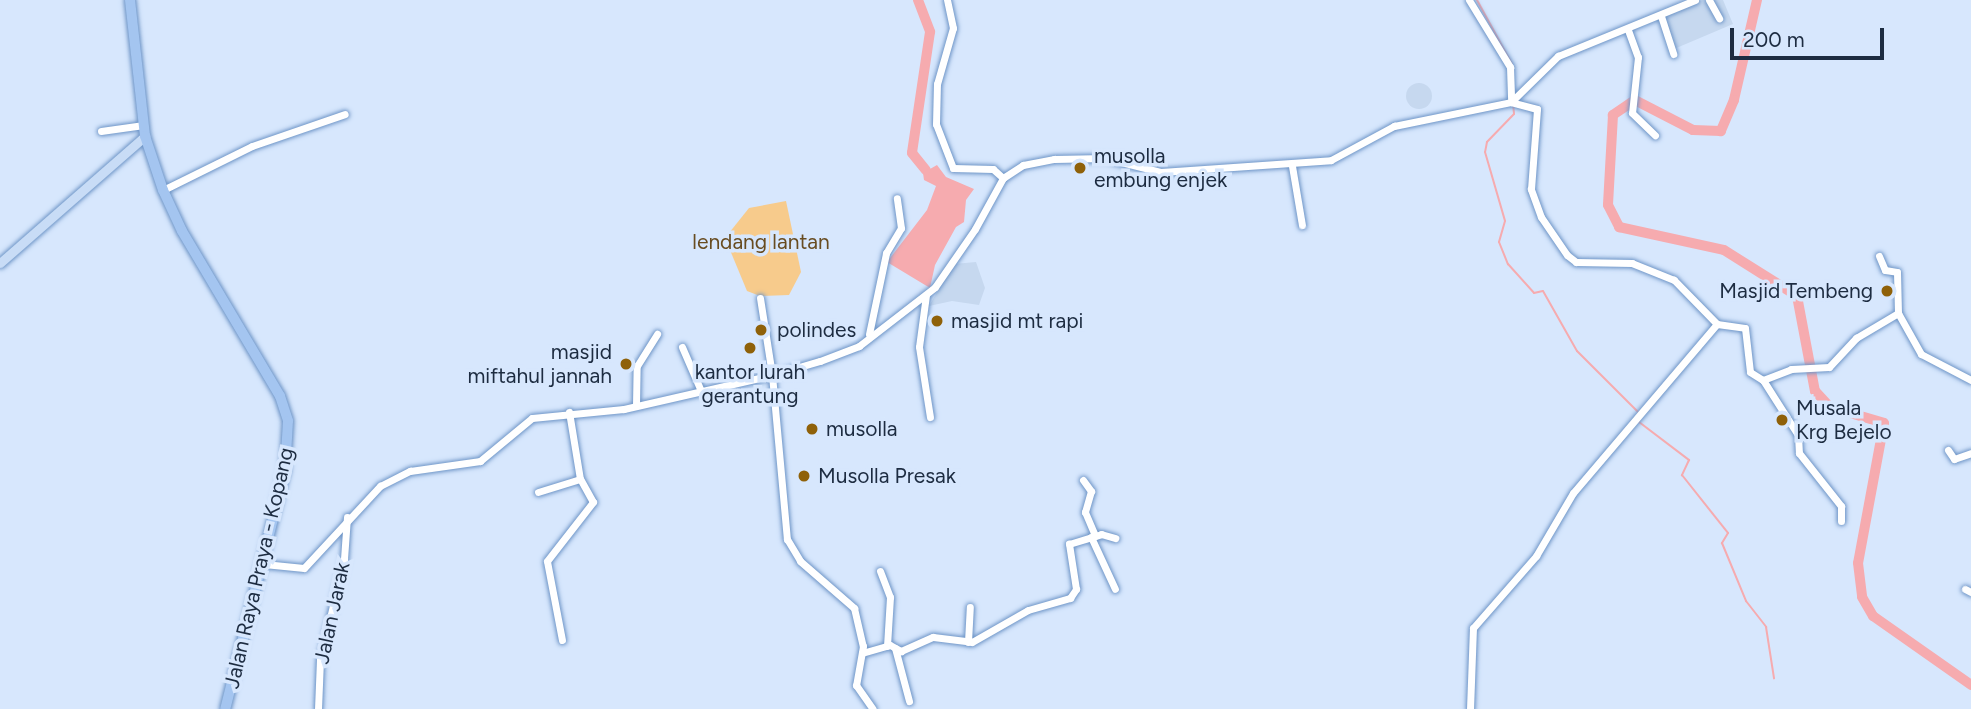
<!DOCTYPE html>
<style>
body{margin:0}
#map{position:relative;width:1971px;height:709px;overflow:hidden;background:#d7e7fd;font-family:Figtree,sans-serif}
div>[style]{position:absolute}
[style*='--x']{left:calc(var(--x)*1px);top:calc(var(--y)*1px);width:calc(var(--w)*1px);rotate:calc(var(--a)*1deg)}
.built>*{inset:0;background:#c6d8ef}
.round{border-radius:50%}
.green>*{inset:0;background:#f7cb8c}
.water>*{inset:0;background:#f6abaf}
.stream>*{height:2px;margin:-1px;padding:0 1px;transform-origin:1px;border-radius:1px;background:#f6abaf}
.river>*{height:10px;margin:-5px;padding:0 5px;transform-origin:5px;border-radius:5px;background:#f6abaf}
.roads{filter:drop-shadow(0 0 2px #6e95c7) drop-shadow(0 0 2px #6e95c7)}
.minor>*{height:7px;margin:-3.5px;padding:0 3.5px;transform-origin:3.5px;border-radius:3.5px;background:#fff}
.major>*{height:9px;margin:-4.5px;padding:0 4.5px;transform-origin:4.5px;border-radius:4.5px;background:#c8dcf6}
.highway>*{height:10px;margin:-5px;padding:0 5px;transform-origin:5px;border-radius:5px;background:#a4c5f0}
.dots>*{width:19px;height:19px;translate:-50% -50%;box-sizing:border-box;border:4px solid #d7e7fd;border-radius:50%}
span{translate:-50% -50%;white-space:nowrap;text-align:center;line-height:1.15;-webkit-text-stroke:7px #d7e7fd;paint-order:stroke}
.poi-label{font-size:21px;color:#1d2c41}
.left{translate:0 -50%;text-align:left}
.right{translate:-100% -50%;text-align:right}
.park-label{font-size:21px;color:#684c21}
.street-label{font-size:21px;color:#1d2c41}
.scale{position:absolute;left:1730px;top:28px;width:154px;height:32px;box-sizing:border-box;border:4px solid #1d2c41;border-top:0;padding-left:9px;font-size:21px;line-height:24px;white-space:nowrap;color:#1d2c41;-webkit-text-stroke:5px #d7e7fd;paint-order:stroke}
</style>
<div id="map">
<div class="built">
<i style="clip-path:polygon(1702px 0,1723px 0,1733px 24px,1674px 49px,1661px 17px)"></i>
<i class="round" style="left:1406px;top:83px;width:26px;height:26px"></i>
<i style="clip-path:polygon(976px 262px,985px 288px,979px 305px,952px 301px,929px 306px,954px 264px)"></i>
</div>
<div class="green">
<i style="clip-path:polygon(786px 201px,801px 272px,789px 295px,760px 296px,747px 291px,725px 238px,749px 208px)"></i>
</div>
<div class="water">
<i style="clip-path:polygon(937px 165px,946px 177px,974px 189px,966px 200px,964px 222px,956px 227px,935px 265px,930px 288px,887px 262px,927px 210px,936px 186px,924px 180px,923px 173px)"></i>
</div>
<div class="stream">
<i style="--x:1477;--y:0;--w:73;--a:61.3"></i>
<i style="--x:1513;--y:104;--w:10;--a:84"></i>
<i style="--x:1514;--y:114;--w:39;--a:134"></i>
<i style="--x:1487;--y:142;--w:10;--a:101"></i>
<i style="--x:1485;--y:152;--w:72;--a:73.8"></i>
<i style="--x:1505;--y:221;--w:22;--a:106"></i>
<i style="--x:1499;--y:242;--w:24;--a:68"></i>
<i style="--x:1508;--y:264;--w:39;--a:48"></i>
<i style="--x:1534;--y:293;--w:9;--a:-13"></i>
<i style="--x:1543;--y:291;--w:69;--a:60.5"></i>
<i style="--x:1577;--y:351;--w:86;--a:45"></i>
<i style="--x:1639;--y:422;--w:63;--a:37.2"></i>
<i style="--x:1689;--y:460;--w:17;--a:115"></i>
<i style="--x:1682;--y:475;--w:74;--a:51.6"></i>
<i style="--x:1728;--y:533;--w:12;--a:121"></i>
<i style="--x:1722;--y:543;--w:63;--a:67.5"></i>
<i style="--x:1746;--y:601;--w:33;--a:52"></i>
<i style="--x:1766;--y:627;--w:52;--a:81.1"></i>
</div>
<div class="river">
<i style="--x:918;--y:0;--w:34;--a:69"></i>
<i style="--x:930;--y:32;--w:122;--a:98.5"></i>
<i style="--x:912;--y:153;--w:22;--a:51"></i>
<i style="--x:1757;--y:0;--w:103;--a:103"></i>
<i style="--x:1734;--y:100;--w:34;--a:113"></i>
<i style="--x:1721;--y:131;--w:28;--a:-178"></i>
<i style="--x:1693;--y:130;--w:65;--a:-152.7"></i>
<i style="--x:1635;--y:100;--w:27;--a:146"></i>
<i style="--x:1613;--y:115;--w:90;--a:93.2"></i>
<i style="--x:1608;--y:205;--w:25;--a:63"></i>
<i style="--x:1619;--y:227;--w:107;--a:12.4"></i>
<i style="--x:1724;--y:250;--w:86;--a:32.2"></i>
<i style="--x:1797;--y:296;--w:97;--a:79.3"></i>
<i style="--x:1815;--y:391;--w:22;--a:47"></i>
<i style="--x:1830;--y:407;--w:56;--a:16.5"></i>
<i style="--x:1884;--y:423;--w:142;--a:100.5"></i>
<i style="--x:1858;--y:563;--w:34;--a:83"></i>
<i style="--x:1862;--y:597;--w:22;--a:60"></i>
<i style="--x:1873;--y:616;--w:120;--a:35.1"></i>
</div>
<div class="roads">
<div class="minor">
<i style="--x:1469;--y:0;--w:79;--a:58.5"></i>
<i style="--x:1510;--y:67;--w:35;--a:88"></i>
<i style="--x:1709;--y:0;--w:21;--a:61"></i>
<i style="--x:1661;--y:16;--w:40;--a:72"></i>
<i style="--x:1628;--y:30;--w:29;--a:70"></i>
<i style="--x:1638;--y:57;--w:56;--a:96.1"></i>
<i style="--x:1632;--y:113;--w:32;--a:44"></i>
<i style="--x:101;--y:131;--w:43;--a:-7.9"></i>
<i style="--x:1292;--y:166;--w:60;--a:80.4"></i>
<i style="--x:1003;--y:178;--w:24;--a:-33"></i>
<i style="--x:1023;--y:165;--w:32;--a:-11"></i>
<i style="--x:1054;--y:159;--w:51;--a:-1.1"></i>
<i style="--x:1105;--y:158;--w:58;--a:14"></i>
<i style="--x:1161;--y:172;--w:170;--a:-4"></i>
<i style="--x:1331;--y:160;--w:72;--a:-28.4"></i>
<i style="--x:1394;--y:126;--w:119;--a:-11.6"></i>
<i style="--x:1511;--y:102;--w:66;--a:-44.4"></i>
<i style="--x:1558;--y:56;--w:148;--a:-22.2"></i>
<i style="--x:163;--y:190;--w:99;--a:-26.3"></i>
<i style="--x:252;--y:146;--w:98;--a:-19"></i>
<i style="--x:1879;--y:256;--w:15;--a:67"></i>
<i style="--x:1885;--y:270;--w:12;--a:9"></i>
<i style="--x:1897;--y:272;--w:41;--a:88.6"></i>
<i style="--x:1898;--y:313;--w:47;--a:60.7"></i>
<i style="--x:1921;--y:354;--w:56;--a:27.5"></i>
<i style="--x:926;--y:295;--w:52;--a:97.7"></i>
<i style="--x:919;--y:347;--w:71;--a:81.1"></i>
<i style="--x:760;--y:298;--w:78;--a:81.1"></i>
<i style="--x:772;--y:375;--w:50;--a:-16.3"></i>
<i style="--x:820;--y:361;--w:42;--a:-21"></i>
<i style="--x:859;--y:346;--w:96;--a:-37.8"></i>
<i style="--x:935;--y:287;--w:70;--a:-55.4"></i>
<i style="--x:975;--y:229;--w:58;--a:-61.2"></i>
<i style="--x:1003;--y:178;--w:13;--a:-138"></i>
<i style="--x:993;--y:169;--w:40;--a:-178.6"></i>
<i style="--x:953;--y:168;--w:47;--a:-111.1"></i>
<i style="--x:936;--y:124;--w:40;--a:-88.6"></i>
<i style="--x:937;--y:84;--w:58;--a:-74.1"></i>
<i style="--x:953;--y:28;--w:29;--a:-102"></i>
<i style="--x:1717;--y:324;--w:28;--a:8"></i>
<i style="--x:1745;--y:328;--w:44;--a:83.5"></i>
<i style="--x:1750;--y:372;--w:15;--a:32"></i>
<i style="--x:1763;--y:380;--w:30;--a:-21"></i>
<i style="--x:1791;--y:369;--w:38;--a:-3"></i>
<i style="--x:1829;--y:367;--w:40;--a:-47"></i>
<i style="--x:1856;--y:338;--w:49;--a:-30.8"></i>
<i style="--x:869;--y:334;--w:83;--a:-78.1"></i>
<i style="--x:886;--y:253;--w:29;--a:-59"></i>
<i style="--x:901;--y:228;--w:30;--a:-98"></i>
<i style="--x:682;--y:347;--w:48;--a:66.6"></i>
<i style="--x:1763;--y:380;--w:65;--a:57.5"></i>
<i style="--x:1798;--y:435;--w:18;--a:87"></i>
<i style="--x:1799;--y:453;--w:68;--a:51.6"></i>
<i style="--x:1841;--y:506;--w:15;--a:90"></i>
<i style="--x:636;--y:405;--w:39;--a:-89"></i>
<i style="--x:637;--y:366;--w:38;--a:-58"></i>
<i style="--x:1948;--y:450;--w:11;--a:56"></i>
<i style="--x:1954;--y:459;--w:18;--a:-19"></i>
<i style="--x:1083;--y:480;--w:14;--a:54"></i>
<i style="--x:1091;--y:491;--w:22;--a:106"></i>
<i style="--x:1085;--y:512;--w:26;--a:67"></i>
<i style="--x:538;--y:492;--w:44;--a:-17.2"></i>
<i style="--x:1091;--y:537;--w:57;--a:65.2"></i>
<i style="--x:264;--y:564;--w:40;--a:5.7"></i>
<i style="--x:304;--y:568;--w:112;--a:-47.2"></i>
<i style="--x:380;--y:486;--w:34;--a:-27"></i>
<i style="--x:410;--y:471;--w:71;--a:-8.1"></i>
<i style="--x:480;--y:461;--w:67;--a:-39.6"></i>
<i style="--x:532;--y:418;--w:92;--a:-5.6"></i>
<i style="--x:624;--y:409;--w:152;--a:-12.9"></i>
<i style="--x:772;--y:375;--w:165;--a:84.8"></i>
<i style="--x:787;--y:539;--w:26;--a:59"></i>
<i style="--x:800;--y:561;--w:72;--a:41"></i>
<i style="--x:854;--y:608;--w:39;--a:77"></i>
<i style="--x:863;--y:646;--w:40;--a:100"></i>
<i style="--x:856;--y:685;--w:29;--a:55"></i>
<i style="--x:880;--y:571;--w:28;--a:69"></i>
<i style="--x:890;--y:597;--w:49;--a:93.5"></i>
<i style="--x:1965;--y:589;--w:7;--a:27"></i>
<i style="--x:562;--y:640;--w:80;--a:-100.8"></i>
<i style="--x:547;--y:561;--w:75;--a:-52.1"></i>
<i style="--x:593;--y:502;--w:26;--a:-119"></i>
<i style="--x:580;--y:479;--w:68;--a:-99.3"></i>
<i style="--x:968;--y:642;--w:35;--a:-87"></i>
<i style="--x:895;--y:648;--w:55;--a:75.2"></i>
<i style="--x:862;--y:653;--w:29;--a:-16"></i>
<i style="--x:890;--y:645;--w:13;--a:29"></i>
<i style="--x:901;--y:651;--w:35;--a:-24"></i>
<i style="--x:933;--y:637;--w:39;--a:7"></i>
<i style="--x:972;--y:642;--w:64;--a:-29.7"></i>
<i style="--x:1028;--y:610;--w:44;--a:-15.9"></i>
<i style="--x:1070;--y:598;--w:11;--a:-56"></i>
<i style="--x:1076;--y:589;--w:46;--a:-98.8"></i>
<i style="--x:1069;--y:544;--w:34;--a:-17"></i>
<i style="--x:1101;--y:534;--w:15;--a:16"></i>
<i style="--x:318;--y:709;--w:49;--a:-87.7"></i>
<i style="--x:320;--y:660;--w:104;--a:-76.6"></i>
<i style="--x:344;--y:559;--w:42;--a:-85.9"></i>
<i style="--x:1470;--y:709;--w:81;--a:-87.9"></i>
<i style="--x:1473;--y:628;--w:96;--a:-48.8"></i>
<i style="--x:1536;--y:556;--w:73;--a:-59.6"></i>
<i style="--x:1573;--y:493;--w:222;--a:-49.6"></i>
<i style="--x:1717;--y:324;--w:62;--a:-134.3"></i>
<i style="--x:1674;--y:280;--w:45;--a:-158"></i>
<i style="--x:1632;--y:263;--w:56;--a:-179"></i>
<i style="--x:1576;--y:262;--w:11;--a:-142"></i>
<i style="--x:1567;--y:255;--w:46;--a:-124.4"></i>
<i style="--x:1541;--y:217;--w:30;--a:-110"></i>
<i style="--x:1531;--y:189;--w:80;--a:-85.7"></i>
<i style="--x:1537;--y:109;--w:27;--a:-165"></i>
</div>
<div class="major">
<i style="--x:0;--y:263;--w:193;--a:-41.2"></i>
</div>
<div class="highway">
<i style="--x:130;--y:0;--w:137;--a:83.7"></i>
<i style="--x:145;--y:136;--w:57;--a:71.6"></i>
<i style="--x:163;--y:190;--w:45;--a:65.1"></i>
<i style="--x:182;--y:231;--w:192;--a:59.3"></i>
<i style="--x:280;--y:396;--w:26;--a:72"></i>
<i style="--x:288;--y:421;--w:50;--a:93.4"></i>
<i style="--x:285;--y:471;--w:245;--a:104.1"></i>
</div>
</div>
<div class="dots">
<i style="left:1080px;top:168px;background:#8f6109"></i>
<i style="left:1887px;top:291px;background:#8f6109"></i>
<i style="left:937px;top:321px;background:#8f6109"></i>
<i style="left:761px;top:330px;background:#8f6109"></i>
<i style="left:750px;top:348px;background:#8f6109"></i>
<i style="left:626px;top:364px;background:#8f6109"></i>
<i style="left:1782px;top:420px;background:#8f6109"></i>
<i style="left:812px;top:429px;background:#8f6109"></i>
<i style="left:804px;top:476px;background:#8f6109"></i>
</div>
<div class="poi-label">
<span class="left" style="left:1094px;top:168px">musolla<br>embung enjek</span>
<span class="right" style="left:1873px;top:291px">Masjid Tembeng</span>
<span class="left" style="left:951px;top:321px">masjid mt rapi</span>
<span class="left" style="left:777px;top:330px">polindes</span>
<span class="right" style="left:612px;top:364px">masjid<br>miftahul jannah</span>
<span style="left:750px;top:384px">kantor lurah<br>gerantung</span>
<span class="left" style="left:1796px;top:420px">Musala<br>Krg Bejelo</span>
<span class="left" style="left:826px;top:429px">musolla</span>
<span class="left" style="left:818px;top:476px">Musolla Presak</span>
</div>
<div class="park-label">
<span style="left:761px;top:242px">lendang lantan</span>
</div>
<div class="street-label">
<span style="left:259px;top:568px;rotate:-77deg">Jalan Raya Praya - Kopang</span>
<span style="left:332px;top:613px;rotate:-78deg">Jalan Jarak</span>
</div>
<div class="scale">200 m</div>
</div>
